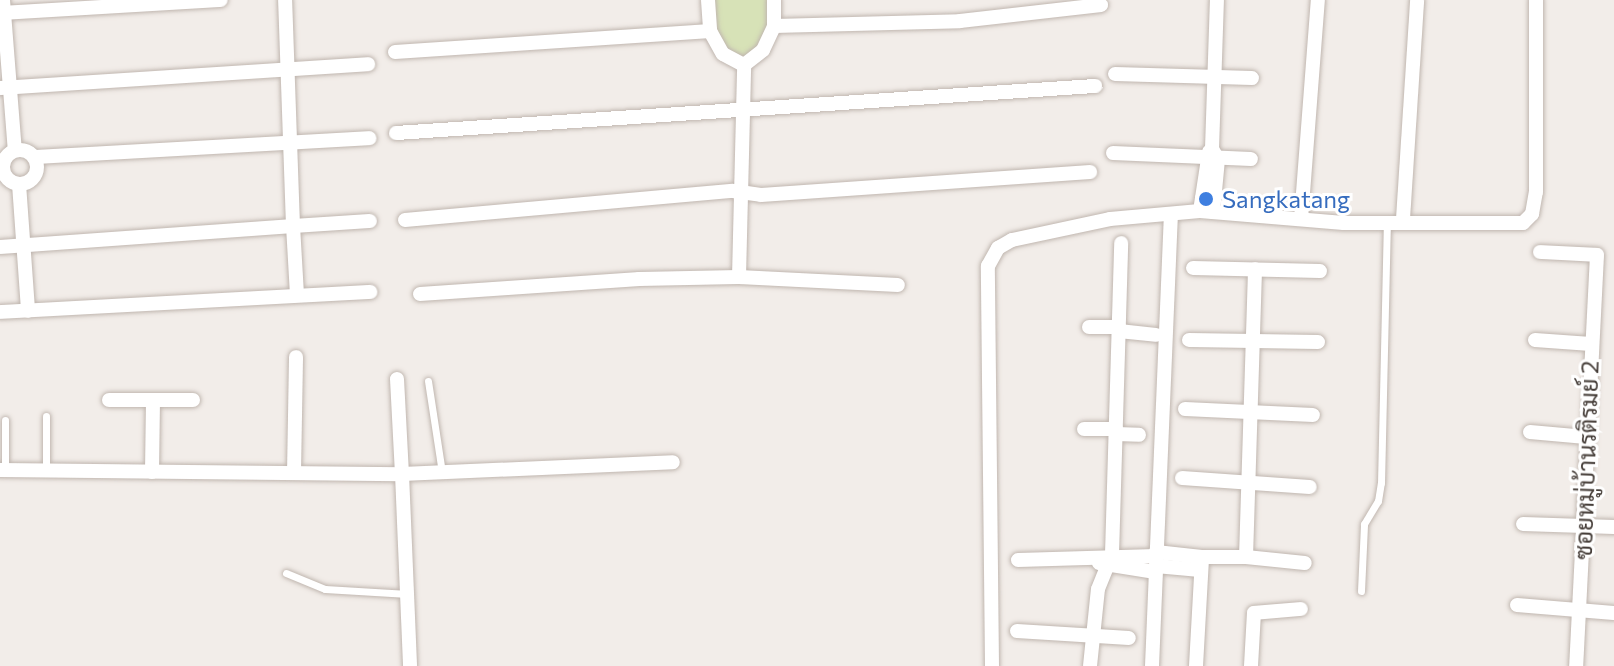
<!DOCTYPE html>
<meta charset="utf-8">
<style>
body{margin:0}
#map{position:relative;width:1614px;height:666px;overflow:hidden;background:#f2ede9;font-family:Commissioner,Sarabun,sans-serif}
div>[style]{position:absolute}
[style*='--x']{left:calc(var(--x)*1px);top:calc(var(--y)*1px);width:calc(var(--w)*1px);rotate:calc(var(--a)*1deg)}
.green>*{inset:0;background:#d7e2b7}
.roads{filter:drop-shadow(0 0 2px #c0b6af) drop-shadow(0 0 2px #c0b6af)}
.lane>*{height:7px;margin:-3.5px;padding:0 3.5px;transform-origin:3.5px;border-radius:3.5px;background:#fff}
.street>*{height:14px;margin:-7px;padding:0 7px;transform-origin:7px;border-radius:7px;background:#fff}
.street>.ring{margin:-7px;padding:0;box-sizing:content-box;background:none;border:14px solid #fff;border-radius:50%}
.dots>*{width:22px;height:22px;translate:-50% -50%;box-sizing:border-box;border:4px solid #fff;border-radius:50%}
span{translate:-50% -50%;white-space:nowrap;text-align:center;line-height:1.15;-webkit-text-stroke:6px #fff;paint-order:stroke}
.shop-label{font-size:24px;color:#366cbe}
.left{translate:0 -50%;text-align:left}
.street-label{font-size:24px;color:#453d38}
</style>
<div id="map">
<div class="green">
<i style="clip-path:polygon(708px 0,771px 0,763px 50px,739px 61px,710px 31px)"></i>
</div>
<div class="roads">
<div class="lane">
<i style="--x:428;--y:381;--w:93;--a:81.3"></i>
<i style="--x:46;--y:416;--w:54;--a:90"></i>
<i style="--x:5;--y:420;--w:50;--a:90"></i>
<i style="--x:286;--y:573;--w:42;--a:22.3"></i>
<i style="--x:325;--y:589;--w:83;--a:3.4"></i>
<i style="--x:1361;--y:591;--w:67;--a:-87.4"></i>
<i style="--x:1364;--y:524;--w:27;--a:-59"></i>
<i style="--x:1378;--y:501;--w:18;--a:-81"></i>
<i style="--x:1381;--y:483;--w:261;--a:-88.7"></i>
</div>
<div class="street">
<i style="--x:3;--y:0;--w:151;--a:85.5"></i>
<i style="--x:708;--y:0;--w:31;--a:86"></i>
<i style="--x:710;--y:31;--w:26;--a:61"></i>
<i style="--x:723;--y:54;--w:24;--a:28"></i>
<i style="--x:0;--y:13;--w:221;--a:-3.4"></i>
<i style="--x:774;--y:26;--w:186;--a:-1.5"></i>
<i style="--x:960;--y:21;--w:142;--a:-6.5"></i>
<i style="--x:395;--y:52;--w:316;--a:-3.8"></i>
<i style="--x:744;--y:65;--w:24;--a:-38"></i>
<i style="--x:763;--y:50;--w:26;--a:-65"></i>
<i style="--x:774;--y:26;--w:26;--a:-90"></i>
<i style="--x:1115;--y:74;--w:137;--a:1.7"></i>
<i style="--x:0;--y:88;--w:369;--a:-3.7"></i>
<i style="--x:396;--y:133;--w:701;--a:-3.85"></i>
<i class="ring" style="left:3px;top:150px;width:20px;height:20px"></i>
<i style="--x:1113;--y:153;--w:138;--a:2.5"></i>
<i style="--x:34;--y:157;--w:336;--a:-3.2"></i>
<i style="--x:19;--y:184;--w:127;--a:85.9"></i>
<i style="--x:1200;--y:211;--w:60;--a:-81.3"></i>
<i style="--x:1213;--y:212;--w:53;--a:-84.6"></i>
<i style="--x:1218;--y:159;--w:12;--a:-121"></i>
<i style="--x:1212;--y:149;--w:149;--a:-88.1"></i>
<i style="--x:1301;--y:219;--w:220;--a:-85.6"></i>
<i style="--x:1403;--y:219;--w:219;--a:-86.3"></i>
<i style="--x:405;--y:220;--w:329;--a:-5.1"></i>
<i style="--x:733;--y:191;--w:28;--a:8"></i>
<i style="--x:761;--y:195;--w:330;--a:-4"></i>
<i style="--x:0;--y:247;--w:294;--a:-4.1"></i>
<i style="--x:293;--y:226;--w:226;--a:-92"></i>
<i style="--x:1540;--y:252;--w:57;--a:3"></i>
<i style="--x:1597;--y:255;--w:412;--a:92.9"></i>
<i style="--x:1193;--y:268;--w:127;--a:1.4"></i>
<i style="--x:739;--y:277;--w:212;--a:-88.6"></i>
<i style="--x:420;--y:294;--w:220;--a:-3.9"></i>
<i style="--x:639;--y:279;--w:100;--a:-1.1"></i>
<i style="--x:739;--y:277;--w:159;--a:2.9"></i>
<i style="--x:297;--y:295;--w:69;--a:-93.3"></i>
<i style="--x:293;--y:226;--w:77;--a:-3.7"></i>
<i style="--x:0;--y:312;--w:371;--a:-3.1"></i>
<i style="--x:1089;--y:327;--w:30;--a:0"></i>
<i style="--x:1119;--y:331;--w:37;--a:6"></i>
<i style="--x:1189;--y:340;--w:129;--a:0.9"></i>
<i style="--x:1535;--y:340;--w:56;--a:4.1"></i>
<i style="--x:397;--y:379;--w:95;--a:87"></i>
<i style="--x:402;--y:474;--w:271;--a:-2.5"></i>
<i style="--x:109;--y:400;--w:84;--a:0"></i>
<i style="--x:1185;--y:409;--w:128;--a:2.7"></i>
<i style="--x:1084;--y:429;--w:32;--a:0"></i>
<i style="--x:1530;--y:432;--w:56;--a:5.1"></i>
<i style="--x:1116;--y:434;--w:23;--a:2"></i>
<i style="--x:0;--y:470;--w:402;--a:0.6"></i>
<i style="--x:402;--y:474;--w:192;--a:87.6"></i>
<i style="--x:152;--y:472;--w:72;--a:-89.2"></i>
<i style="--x:294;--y:473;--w:116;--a:-89"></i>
<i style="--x:1182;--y:478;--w:128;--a:4"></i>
<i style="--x:1523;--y:524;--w:91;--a:1.9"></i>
<i style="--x:1156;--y:552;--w:46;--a:6.2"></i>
<i style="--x:1246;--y:557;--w:59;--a:5.8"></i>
<i style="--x:1018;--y:560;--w:138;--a:-1.7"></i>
<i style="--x:1099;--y:563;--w:57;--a:9.1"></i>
<i style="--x:1156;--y:566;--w:44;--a:5.2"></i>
<i style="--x:1517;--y:605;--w:97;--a:4.7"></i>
<i style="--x:1017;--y:631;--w:112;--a:3.6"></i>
<i style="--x:992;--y:666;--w:400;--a:-90.6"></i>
<i style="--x:988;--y:266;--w:21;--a:-61"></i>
<i style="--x:998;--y:248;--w:16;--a:-30"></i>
<i style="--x:1012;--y:240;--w:100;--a:-12.1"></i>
<i style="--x:1110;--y:219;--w:90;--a:-5.1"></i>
<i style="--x:1200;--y:211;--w:144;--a:4.8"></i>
<i style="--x:1344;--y:223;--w:179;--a:0"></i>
<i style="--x:1523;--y:223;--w:13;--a:-45"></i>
<i style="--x:1532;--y:214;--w:22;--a:-80"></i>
<i style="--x:1536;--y:192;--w:192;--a:-90"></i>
<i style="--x:1090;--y:666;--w:77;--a:-84.1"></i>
<i style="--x:1098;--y:589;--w:38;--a:-68"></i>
<i style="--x:1112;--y:554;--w:311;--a:-88.3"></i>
<i style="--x:1152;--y:666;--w:451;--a:-87.6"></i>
<i style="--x:1196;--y:666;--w:109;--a:-86.8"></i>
<i style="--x:1202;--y:557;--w:44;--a:0"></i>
<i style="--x:1246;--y:557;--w:288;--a:-88.2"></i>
<i style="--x:1251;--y:666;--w:53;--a:-86.8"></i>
<i style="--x:1254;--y:613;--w:47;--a:-4.9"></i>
</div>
</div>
<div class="dots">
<i style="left:1206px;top:199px;background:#3f7fe0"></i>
</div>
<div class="shop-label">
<span class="left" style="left:1222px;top:199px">Sangkatang</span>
</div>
<div class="street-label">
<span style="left:1586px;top:460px;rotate:-88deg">ซอยหมู่บ้านรติรมย์ 2</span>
</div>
</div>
